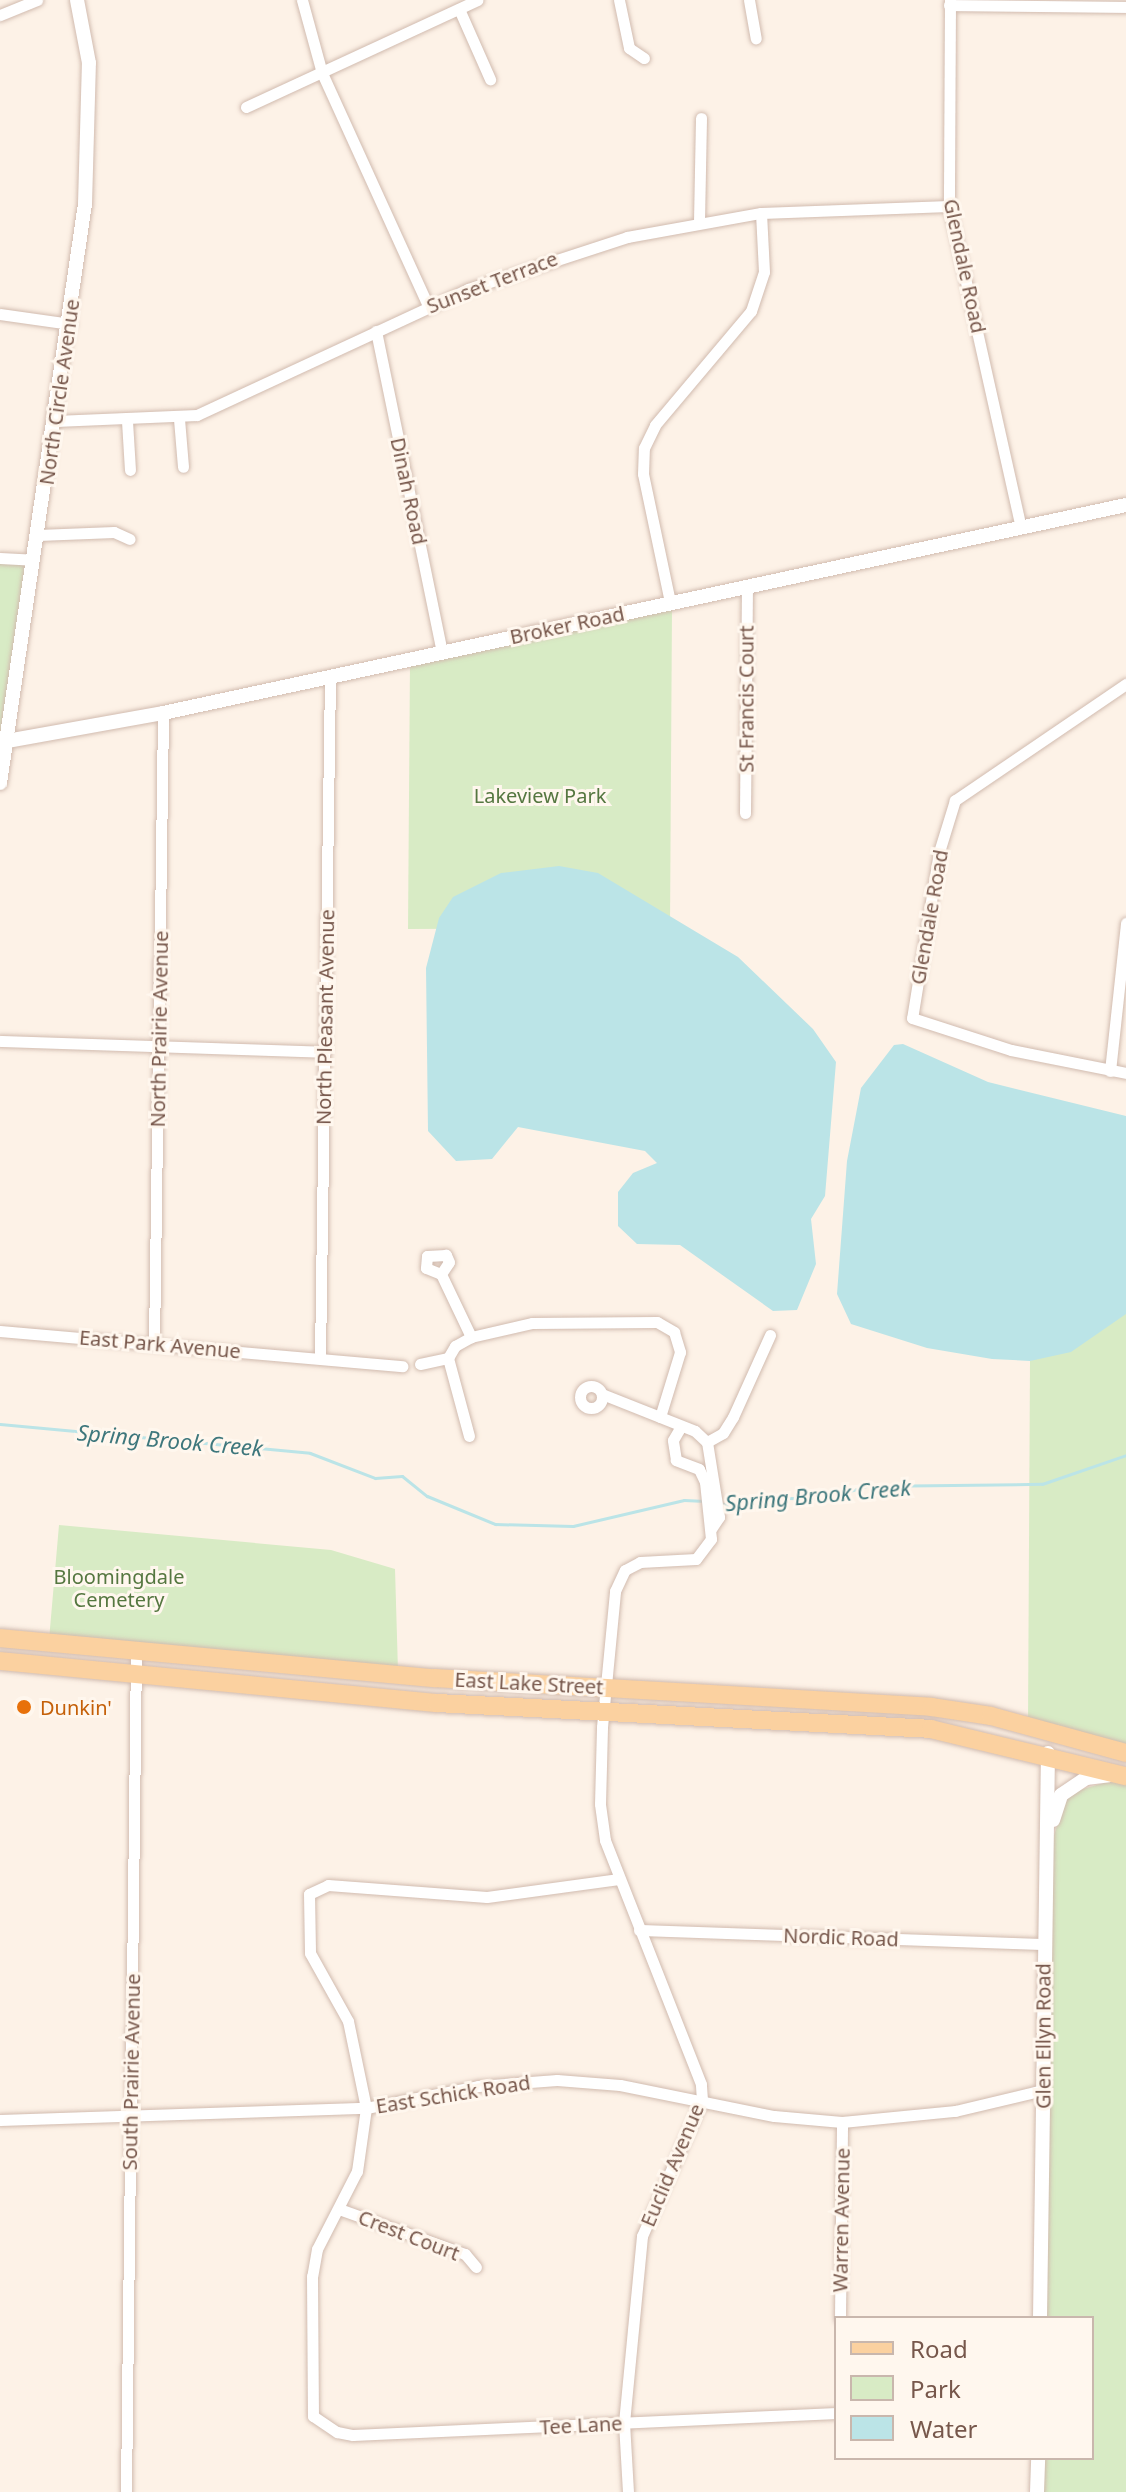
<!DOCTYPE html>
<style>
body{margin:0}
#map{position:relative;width:1126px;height:2492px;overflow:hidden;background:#fdf2e7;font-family:"Noto Sans",sans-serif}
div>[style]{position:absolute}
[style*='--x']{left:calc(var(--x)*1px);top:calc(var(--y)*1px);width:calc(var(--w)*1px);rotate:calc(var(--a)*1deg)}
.green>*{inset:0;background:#d8ebc5}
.water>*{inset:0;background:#bbe4e7}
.stream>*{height:3px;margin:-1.5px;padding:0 1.5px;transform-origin:1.5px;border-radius:1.5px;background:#bbe4e7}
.roads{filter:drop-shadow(0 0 2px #d1bbaf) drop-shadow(0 0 2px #d1bbaf)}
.minor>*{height:11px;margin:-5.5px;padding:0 5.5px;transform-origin:5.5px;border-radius:5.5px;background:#fff}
.minor>.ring{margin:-5.5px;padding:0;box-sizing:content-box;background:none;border:11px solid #fff;border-radius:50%}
.tertiary>*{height:14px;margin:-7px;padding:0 7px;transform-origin:7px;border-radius:7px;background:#fff}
.primary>*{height:18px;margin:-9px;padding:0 9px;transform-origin:9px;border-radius:9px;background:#fbd1a0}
.dots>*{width:22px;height:22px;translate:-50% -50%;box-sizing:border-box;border:4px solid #fff7ee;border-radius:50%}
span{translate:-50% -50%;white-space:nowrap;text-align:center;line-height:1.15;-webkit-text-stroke:6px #fff7ee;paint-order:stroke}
.street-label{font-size:20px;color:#77574b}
.park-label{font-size:20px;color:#557740}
.food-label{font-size:20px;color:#c56008}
.left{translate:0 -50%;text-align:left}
.water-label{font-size:22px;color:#3e777c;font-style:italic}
.legend{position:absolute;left:834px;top:2316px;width:260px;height:144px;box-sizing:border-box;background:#fff7ee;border:2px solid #c9b7ad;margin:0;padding:10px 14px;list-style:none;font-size:24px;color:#77574b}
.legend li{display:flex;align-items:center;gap:16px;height:40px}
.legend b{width:40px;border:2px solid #c9b7ad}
</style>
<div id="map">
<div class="green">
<i style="clip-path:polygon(0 558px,33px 560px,0 778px)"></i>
<i style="clip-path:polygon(672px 606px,670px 928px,408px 929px,410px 662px)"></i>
<i style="clip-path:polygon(1126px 1305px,1126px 1752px,1028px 1725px,1030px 1361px)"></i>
<i style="clip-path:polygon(59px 1525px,331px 1550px,395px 1569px,398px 1671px,49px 1640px)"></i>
<i style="clip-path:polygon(1117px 1779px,1126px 1781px,1126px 2492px,1043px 2492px,1043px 2458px,1092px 2458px,1092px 2318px,1045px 2318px,1053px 1839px,1064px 1802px,1073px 1792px)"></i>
</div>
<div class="water">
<i style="clip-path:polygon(559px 866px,598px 873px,738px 957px,813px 1029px,836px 1062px,825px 1196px,811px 1219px,816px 1264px,797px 1310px,773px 1311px,680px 1245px,637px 1244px,618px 1226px,618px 1192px,633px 1173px,657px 1163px,645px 1151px,518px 1127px,492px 1159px,456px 1161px,428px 1131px,426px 968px,439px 918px,453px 897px,501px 873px)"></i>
<i style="clip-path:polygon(903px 1044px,988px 1082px,1126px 1116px,1126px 1314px,1071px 1352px,1030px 1361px,992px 1359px,927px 1348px,851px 1324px,837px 1294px,847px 1161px,861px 1088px,894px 1045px)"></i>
</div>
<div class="stream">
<i style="--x:0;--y:1424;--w:311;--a:5.3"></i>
<i style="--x:310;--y:1453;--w:70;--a:21"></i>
<i style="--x:375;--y:1478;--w:27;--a:-4"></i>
<i style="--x:402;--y:1476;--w:32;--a:39"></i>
<i style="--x:427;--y:1496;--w:74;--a:22.4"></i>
<i style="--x:495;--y:1524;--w:78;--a:1.5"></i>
<i style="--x:573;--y:1526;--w:114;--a:-13.2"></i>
<i style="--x:684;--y:1500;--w:21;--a:3"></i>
<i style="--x:720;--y:1503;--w:16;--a:15"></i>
<i style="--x:735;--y:1507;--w:20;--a:-30"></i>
<i style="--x:752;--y:1497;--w:71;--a:1.6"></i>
<i style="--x:823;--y:1499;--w:45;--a:-16.8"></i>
<i style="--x:866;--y:1486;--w:176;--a:-0.7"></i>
<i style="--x:1042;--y:1484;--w:89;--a:-19"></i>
</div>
<div class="roads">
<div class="minor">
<i style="--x:302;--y:0;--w:76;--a:74.7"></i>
<i style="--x:322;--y:73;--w:256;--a:65.5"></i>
<i style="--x:619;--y:0;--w:49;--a:78.2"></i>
<i style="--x:629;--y:48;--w:18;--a:34"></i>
<i style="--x:749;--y:0;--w:39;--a:80"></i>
<i style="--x:950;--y:0;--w:206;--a:90.3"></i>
<i style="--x:949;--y:206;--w:330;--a:77.4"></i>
<i style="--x:949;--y:5;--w:177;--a:0.6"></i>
<i style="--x:459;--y:9;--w:77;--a:66.1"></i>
<i style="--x:0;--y:15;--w:40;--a:-22"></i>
<i style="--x:246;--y:107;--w:255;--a:-24.8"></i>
<i style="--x:699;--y:222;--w:104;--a:-88.9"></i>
<i style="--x:0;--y:314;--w:71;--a:8.1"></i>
<i style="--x:376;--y:331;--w:328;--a:78.4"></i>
<i style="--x:179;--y:419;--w:48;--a:85.2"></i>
<i style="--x:55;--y:421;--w:142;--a:-2.4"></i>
<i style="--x:197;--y:415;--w:299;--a:-24.9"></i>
<i style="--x:468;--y:289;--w:167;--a:-18.1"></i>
<i style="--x:627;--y:237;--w:136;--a:-10.2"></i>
<i style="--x:761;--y:213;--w:188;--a:-2.1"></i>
<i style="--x:127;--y:421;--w:49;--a:86.5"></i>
<i style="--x:38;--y:535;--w:76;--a:-2.3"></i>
<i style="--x:114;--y:532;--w:17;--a:24"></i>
<i style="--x:0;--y:558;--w:33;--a:3"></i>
<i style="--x:670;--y:602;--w:131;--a:-101.9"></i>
<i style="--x:643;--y:474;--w:26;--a:-88"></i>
<i style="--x:644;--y:448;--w:25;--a:-64"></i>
<i style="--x:655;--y:425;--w:149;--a:-49.9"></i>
<i style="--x:751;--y:311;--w:41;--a:-71.6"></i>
<i style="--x:764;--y:272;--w:59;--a:-92.9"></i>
<i style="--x:1126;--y:684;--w:207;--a:145.8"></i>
<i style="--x:955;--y:800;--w:54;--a:107.1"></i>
<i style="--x:939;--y:852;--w:168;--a:99.2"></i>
<i style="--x:912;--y:1018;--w:104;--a:17.9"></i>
<i style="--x:1011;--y:1050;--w:117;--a:11.3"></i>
<i style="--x:745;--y:813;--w:227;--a:-89.5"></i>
<i style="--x:0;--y:1041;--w:325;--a:1.9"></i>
<i style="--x:1110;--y:1071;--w:149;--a:-83.8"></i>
<i style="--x:441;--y:1274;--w:14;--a:-56"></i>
<i style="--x:449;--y:1262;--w:8;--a:-113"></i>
<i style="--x:446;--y:1255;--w:19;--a:177"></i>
<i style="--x:427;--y:1256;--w:12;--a:95"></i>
<i style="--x:426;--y:1268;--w:16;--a:22"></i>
<i style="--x:441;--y:1274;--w:70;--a:64.5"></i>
<i style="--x:471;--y:1337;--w:63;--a:-12.9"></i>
<i style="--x:532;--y:1323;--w:125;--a:-0.5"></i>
<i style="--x:657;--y:1322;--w:20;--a:30"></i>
<i style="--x:674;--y:1332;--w:21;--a:73"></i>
<i style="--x:680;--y:1352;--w:68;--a:107.1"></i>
<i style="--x:0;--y:1331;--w:404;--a:5"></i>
<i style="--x:154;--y:1344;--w:631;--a:-89.18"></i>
<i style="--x:320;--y:1358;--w:682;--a:-89.16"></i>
<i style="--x:420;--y:1364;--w:29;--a:-12"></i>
<i class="ring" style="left:580px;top:1386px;width:11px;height:11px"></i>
<i style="--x:602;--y:1394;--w:100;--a:21.7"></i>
<i style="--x:695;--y:1431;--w:16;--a:43"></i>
<i style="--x:707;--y:1442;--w:76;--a:80.9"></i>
<i style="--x:719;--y:1517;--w:14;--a:124"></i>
<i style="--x:469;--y:1436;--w:81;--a:-105.1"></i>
<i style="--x:448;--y:1358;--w:14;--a:-60"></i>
<i style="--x:455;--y:1346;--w:18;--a:-29"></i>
<i style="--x:707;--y:1442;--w:18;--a:-29"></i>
<i style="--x:723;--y:1433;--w:19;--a:-58"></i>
<i style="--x:733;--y:1417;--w:90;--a:-65.7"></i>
<i style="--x:309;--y:1894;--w:59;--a:89"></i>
<i style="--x:310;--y:1953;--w:78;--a:60.8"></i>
<i style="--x:348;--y:2021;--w:89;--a:78.3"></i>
<i style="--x:366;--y:2108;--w:64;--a:98.1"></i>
<i style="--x:357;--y:2171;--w:88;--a:117.1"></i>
<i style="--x:317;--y:2249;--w:27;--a:100"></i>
<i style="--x:312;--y:2276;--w:140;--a:89.6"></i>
<i style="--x:313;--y:2416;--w:29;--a:34"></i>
<i style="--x:337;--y:2432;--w:16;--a:11"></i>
<i style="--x:353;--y:2435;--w:484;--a:-2.6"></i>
<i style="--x:309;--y:1894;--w:21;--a:-25"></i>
<i style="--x:328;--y:1885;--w:159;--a:4.3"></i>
<i style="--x:487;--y:1897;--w:133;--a:-7.8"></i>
<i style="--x:639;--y:1930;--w:404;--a:2"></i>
<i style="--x:0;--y:2120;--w:366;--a:-1.9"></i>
<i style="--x:366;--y:2108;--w:114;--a:-11.1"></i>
<i style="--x:478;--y:2086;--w:79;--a:-4.3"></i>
<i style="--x:557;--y:2080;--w:63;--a:4.5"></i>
<i style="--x:620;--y:2085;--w:157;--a:11.4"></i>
<i style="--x:774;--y:2116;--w:68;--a:5"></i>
<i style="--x:842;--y:2122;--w:114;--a:-5.6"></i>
<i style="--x:955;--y:2111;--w:90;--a:-13.4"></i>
<i style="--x:339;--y:2209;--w:134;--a:19.7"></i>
<i style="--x:465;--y:2254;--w:17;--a:50"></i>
<i style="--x:840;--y:2318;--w:196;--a:-89.4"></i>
<i style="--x:126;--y:2492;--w:840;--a:-89.32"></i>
<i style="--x:628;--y:2492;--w:69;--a:-93.3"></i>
<i style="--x:624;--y:2423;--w:188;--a:-84.5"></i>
<i style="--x:642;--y:2236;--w:149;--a:-66.2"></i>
<i style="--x:702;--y:2100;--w:16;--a:-94"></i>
<i style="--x:701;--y:2084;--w:262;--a:-111.5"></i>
<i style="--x:605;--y:1840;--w:36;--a:-98"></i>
<i style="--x:600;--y:1804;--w:77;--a:-88.5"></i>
<i style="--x:602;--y:1727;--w:137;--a:-84.5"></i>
<i style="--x:615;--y:1591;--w:23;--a:-65"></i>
<i style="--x:625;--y:1570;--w:17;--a:-28"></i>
<i style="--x:640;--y:1562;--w:56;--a:-3.1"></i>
<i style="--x:696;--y:1559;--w:25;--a:-53"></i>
<i style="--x:711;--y:1539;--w:57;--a:-96"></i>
<i style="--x:705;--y:1482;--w:14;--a:-115"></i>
<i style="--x:699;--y:1469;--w:25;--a:-159"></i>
<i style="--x:676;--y:1460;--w:20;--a:-99"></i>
<i style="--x:673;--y:1440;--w:14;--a:-60"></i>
</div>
<div class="tertiary">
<i style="--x:7;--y:741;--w:158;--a:-10.2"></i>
<i style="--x:163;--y:713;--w:985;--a:-12.19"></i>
<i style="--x:0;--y:783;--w:585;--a:-81.65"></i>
<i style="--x:85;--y:204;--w:141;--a:-88.4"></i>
<i style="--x:89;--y:63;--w:64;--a:-100.8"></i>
<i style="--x:1053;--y:1820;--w:26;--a:-72"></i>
<i style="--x:1061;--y:1795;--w:30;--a:-34"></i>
<i style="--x:1086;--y:1778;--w:23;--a:-7"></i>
<i style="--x:1040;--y:2318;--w:565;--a:-89.19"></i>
<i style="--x:1037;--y:2492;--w:34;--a:-88"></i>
</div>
<div class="primary">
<i style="--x:0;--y:1638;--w:436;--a:5.3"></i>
<i style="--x:434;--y:1678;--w:498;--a:3.3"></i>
<i style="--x:931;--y:1707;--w:61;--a:8.5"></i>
<i style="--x:991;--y:1716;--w:140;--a:15.3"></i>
<i style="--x:0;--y:1661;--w:439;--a:5.5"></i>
<i style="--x:437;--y:1703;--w:495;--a:3"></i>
<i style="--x:931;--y:1729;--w:201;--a:13.6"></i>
</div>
</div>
<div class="dots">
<i style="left:24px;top:1707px;background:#e8710a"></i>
</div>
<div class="street-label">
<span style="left:965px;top:266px;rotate:78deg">Glendale Road</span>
<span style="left:492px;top:282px;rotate:-21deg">Sunset Terrace</span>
<span style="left:59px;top:392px;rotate:-82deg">North Circle Avenue</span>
<span style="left:409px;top:491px;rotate:78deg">Dinah Road</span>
<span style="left:567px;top:625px;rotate:-12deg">Broker Road</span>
<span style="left:746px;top:699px;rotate:-90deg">St Francis Court</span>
<span style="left:929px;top:917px;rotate:-80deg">Glendale Road</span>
<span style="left:325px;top:1017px;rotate:-89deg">North Pleasant Avenue</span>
<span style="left:159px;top:1029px;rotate:-89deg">North Prairie Avenue</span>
<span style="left:160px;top:1344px;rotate:5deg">East Park Avenue</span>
<span style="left:529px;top:1683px;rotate:3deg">East Lake Street</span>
<span style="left:841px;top:1937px;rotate:2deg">Nordic Road</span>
<span style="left:1043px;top:2036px;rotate:-90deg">Glen Ellyn Road</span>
<span style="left:131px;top:2072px;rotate:-89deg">South Prairie Avenue</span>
<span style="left:453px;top:2094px;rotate:-9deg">East Schick Road</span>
<span style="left:672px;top:2165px;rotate:-67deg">Euclid Avenue</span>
<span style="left:841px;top:2220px;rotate:-89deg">Warren Avenue</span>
<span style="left:409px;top:2235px;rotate:21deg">Crest Court</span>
<span style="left:581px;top:2425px;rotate:-3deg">Tee Lane</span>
</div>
<div class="park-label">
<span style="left:540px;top:795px">Lakeview Park</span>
<span style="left:119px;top:1588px">Bloomingdale<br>Cemetery</span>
</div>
<div class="food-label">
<span class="left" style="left:40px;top:1707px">Dunkin'</span>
</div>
<div class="water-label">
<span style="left:170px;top:1440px;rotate:5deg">Spring Brook Creek</span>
<span style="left:818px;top:1495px;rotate:-5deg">Spring Brook Creek</span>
</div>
<ul class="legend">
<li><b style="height:10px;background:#fbd1a0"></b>Road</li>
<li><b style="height:22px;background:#d8ebc5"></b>Park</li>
<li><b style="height:22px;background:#bbe4e7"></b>Water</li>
</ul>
</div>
